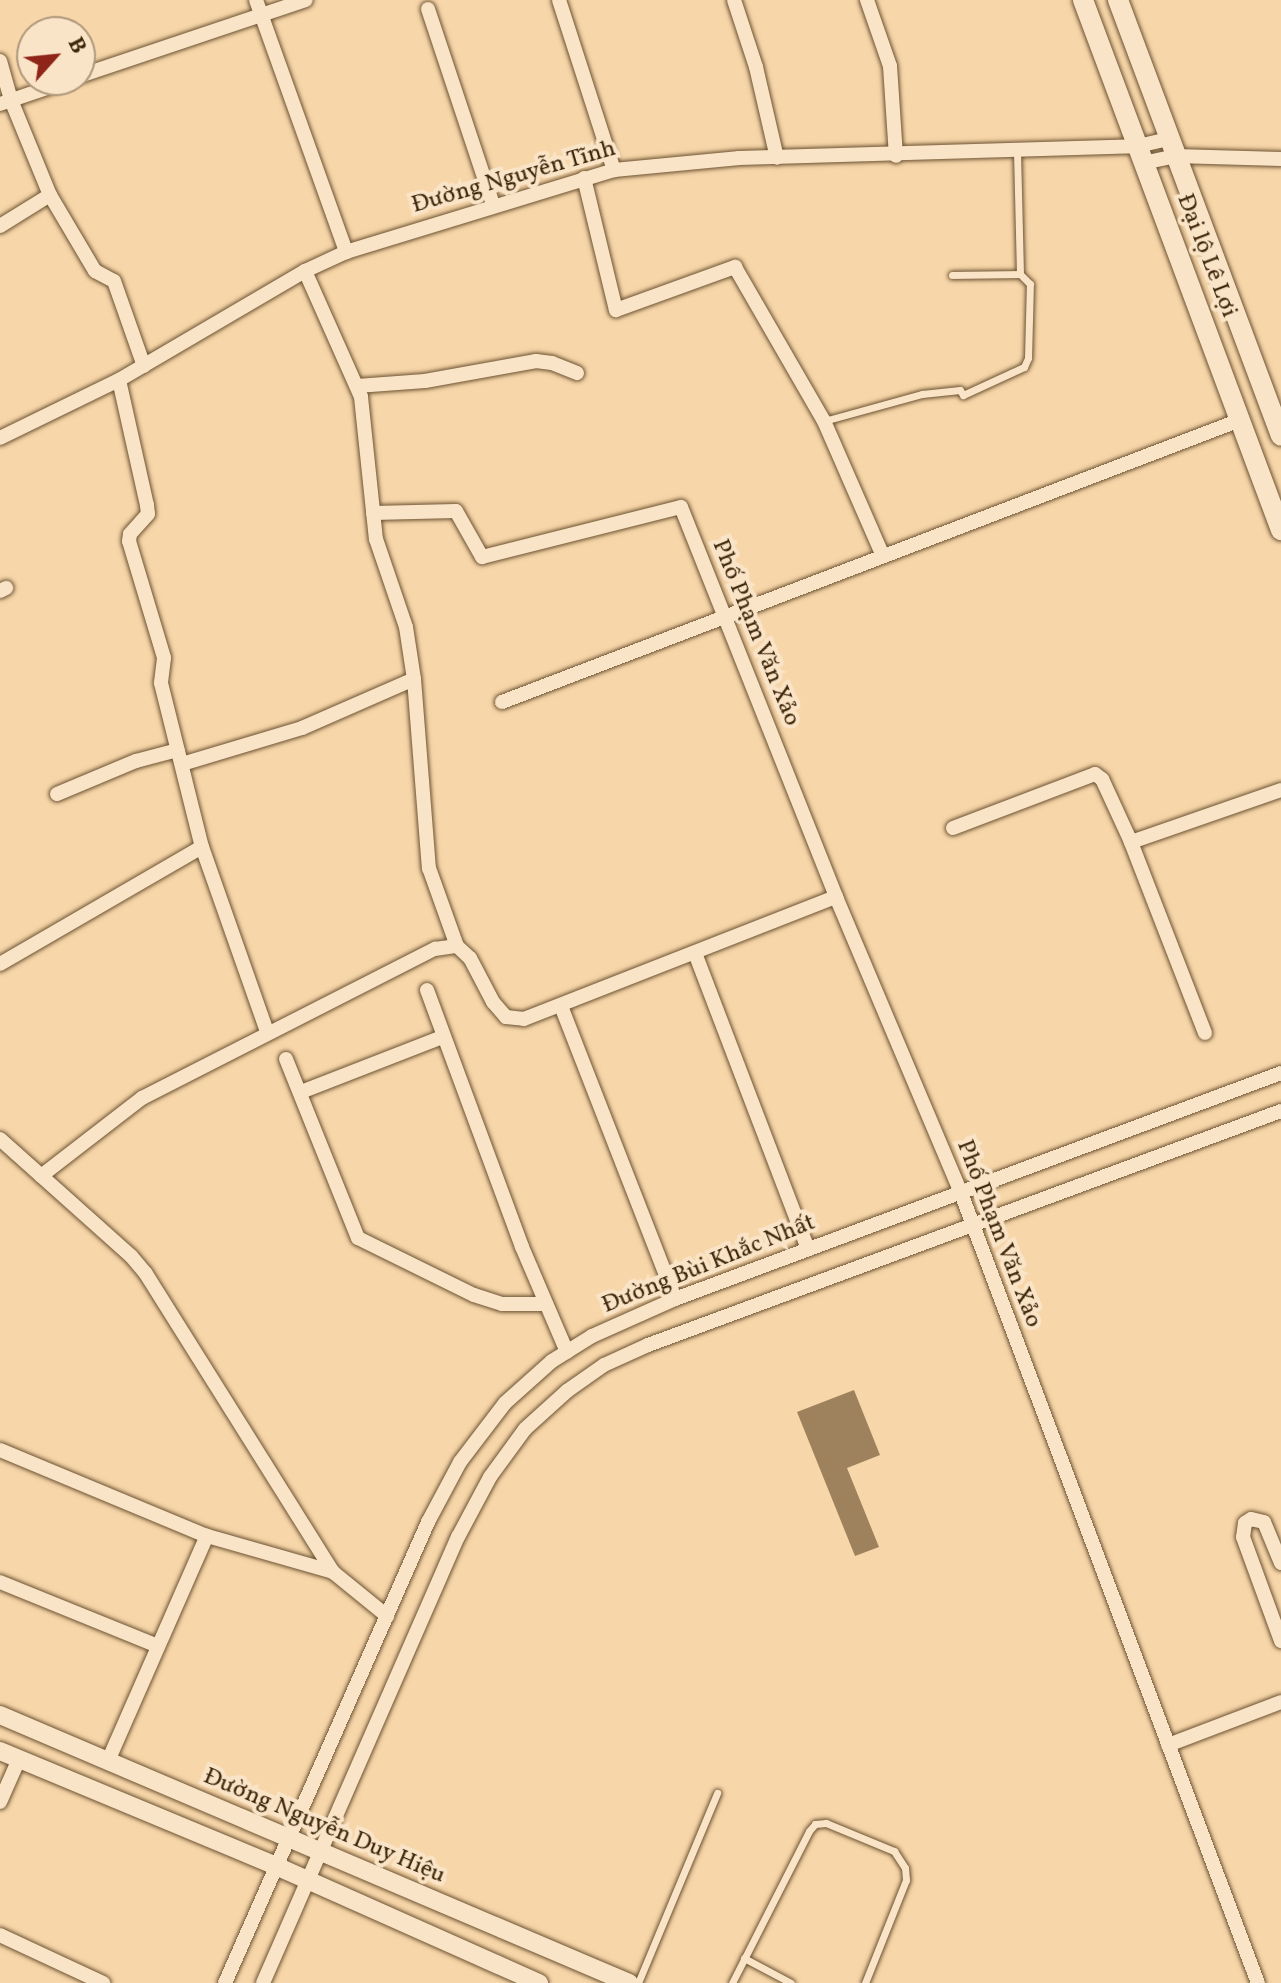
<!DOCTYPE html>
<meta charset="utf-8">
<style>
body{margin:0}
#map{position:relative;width:1281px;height:1983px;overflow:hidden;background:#f7d6a9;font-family:Vollkorn,serif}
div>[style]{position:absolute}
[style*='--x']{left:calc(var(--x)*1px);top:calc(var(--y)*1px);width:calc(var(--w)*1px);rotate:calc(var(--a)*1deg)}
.building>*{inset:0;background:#9e825d}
.roads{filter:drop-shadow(0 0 2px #6c5332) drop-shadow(0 0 2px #6c5332)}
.service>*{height:7px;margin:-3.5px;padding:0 3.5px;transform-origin:3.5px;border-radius:3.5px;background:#fae4c7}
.minor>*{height:14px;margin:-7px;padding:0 7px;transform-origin:7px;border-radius:7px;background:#fae4c7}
.tertiary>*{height:18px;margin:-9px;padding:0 9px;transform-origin:9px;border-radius:9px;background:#fae4c7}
.secondary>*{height:20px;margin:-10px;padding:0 10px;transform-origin:10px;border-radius:10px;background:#fae4c7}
span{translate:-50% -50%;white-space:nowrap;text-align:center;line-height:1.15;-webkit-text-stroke:8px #fae4c7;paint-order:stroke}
.street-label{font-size:24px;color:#3e270a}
.north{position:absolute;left:16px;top:16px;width:80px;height:80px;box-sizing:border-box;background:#fae4c7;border:2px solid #af987b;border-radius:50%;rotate:63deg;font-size:22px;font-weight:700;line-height:32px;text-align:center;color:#3e270a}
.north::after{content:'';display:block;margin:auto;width:28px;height:36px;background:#8f2418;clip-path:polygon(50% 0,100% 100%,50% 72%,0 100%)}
</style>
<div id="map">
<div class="building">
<i style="clip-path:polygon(854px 1390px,880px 1455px,847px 1468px,879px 1547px,855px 1556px,797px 1412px)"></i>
</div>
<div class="roads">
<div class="service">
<i style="--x:952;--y:275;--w:68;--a:-0.8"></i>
<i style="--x:824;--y:421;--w:102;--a:-15.4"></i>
<i style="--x:922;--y:394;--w:38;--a:-6"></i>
<i style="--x:960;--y:390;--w:6;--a:59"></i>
<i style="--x:963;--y:395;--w:67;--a:-24.7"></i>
<i style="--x:1024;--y:367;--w:10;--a:-66"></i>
<i style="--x:1028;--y:358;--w:74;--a:-88.5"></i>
<i style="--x:1030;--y:284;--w:14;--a:-135"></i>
<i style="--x:1020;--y:274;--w:123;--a:-91.4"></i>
<i style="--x:744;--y:1958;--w:53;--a:28"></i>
<i style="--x:638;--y:1983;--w:206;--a:-67.4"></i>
<i style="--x:732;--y:1983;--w:170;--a:-63.1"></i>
<i style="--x:809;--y:1831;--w:9;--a:-49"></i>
<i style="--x:815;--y:1824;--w:11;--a:-5"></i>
<i style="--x:826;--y:1823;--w:74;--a:22.4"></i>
<i style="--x:894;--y:1851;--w:20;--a:57"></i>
<i style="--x:905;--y:1868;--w:12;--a:85"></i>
<i style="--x:906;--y:1880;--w:111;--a:111.7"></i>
</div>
<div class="minor">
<i style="--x:256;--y:0;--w:268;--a:70.3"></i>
<i style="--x:559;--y:0;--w:179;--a:72.1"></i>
<i style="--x:734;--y:0;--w:71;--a:71.8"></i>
<i style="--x:756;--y:67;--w:93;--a:77"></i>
<i style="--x:867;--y:0;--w:70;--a:70.8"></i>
<i style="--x:890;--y:66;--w:90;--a:86.2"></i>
<i style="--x:428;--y:9;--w:206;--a:71.6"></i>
<i style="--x:0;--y:61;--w:41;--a:74.2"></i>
<i style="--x:11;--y:100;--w:103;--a:67.7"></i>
<i style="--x:50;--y:195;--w:88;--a:59.4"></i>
<i style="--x:95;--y:271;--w:21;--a:28"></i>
<i style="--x:114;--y:281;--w:90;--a:70.6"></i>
<i style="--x:80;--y:76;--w:238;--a:-18.6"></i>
<i style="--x:0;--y:104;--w:74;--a:-18.9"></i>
<i style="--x:1143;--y:163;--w:33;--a:-12"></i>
<i style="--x:1175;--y:156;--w:106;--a:1.6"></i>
<i style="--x:584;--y:178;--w:136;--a:76.4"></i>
<i style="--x:616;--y:310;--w:127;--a:-19.9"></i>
<i style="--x:735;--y:267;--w:178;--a:60"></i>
<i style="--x:824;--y:421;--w:147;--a:66.4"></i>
<i style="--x:0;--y:226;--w:59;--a:-31.8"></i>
<i style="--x:305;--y:271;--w:138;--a:66"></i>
<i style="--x:361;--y:397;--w:143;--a:84"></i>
<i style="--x:376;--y:539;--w:93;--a:71.2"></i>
<i style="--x:406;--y:627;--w:53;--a:81.3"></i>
<i style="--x:414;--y:679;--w:190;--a:85.5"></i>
<i style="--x:429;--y:868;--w:83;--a:70.3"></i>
<i style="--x:119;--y:380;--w:128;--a:77.4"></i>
<i style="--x:147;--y:505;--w:9;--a:84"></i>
<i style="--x:148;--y:514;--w:27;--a:132"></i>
<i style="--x:130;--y:534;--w:7;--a:98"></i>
<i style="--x:129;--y:541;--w:122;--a:73.3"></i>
<i style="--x:164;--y:658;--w:25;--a:97"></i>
<i style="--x:161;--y:683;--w:169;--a:76"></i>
<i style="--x:202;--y:847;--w:196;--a:70.6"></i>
<i style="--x:357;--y:386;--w:68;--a:-4.2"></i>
<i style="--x:425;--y:381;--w:113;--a:-10.2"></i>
<i style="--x:536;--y:361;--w:16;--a:7"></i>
<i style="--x:552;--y:363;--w:27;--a:22"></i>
<i style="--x:0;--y:438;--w:132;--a:-26"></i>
<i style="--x:119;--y:380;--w:216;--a:-30.4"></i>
<i style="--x:305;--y:271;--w:45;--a:-24.9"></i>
<i style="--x:346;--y:252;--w:280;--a:-17"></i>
<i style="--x:614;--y:170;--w:126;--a:-5.5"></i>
<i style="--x:739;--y:158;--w:399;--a:-1.7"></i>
<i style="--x:1138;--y:146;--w:31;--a:-13"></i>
<i style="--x:373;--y:513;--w:83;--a:-1.4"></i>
<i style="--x:456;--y:511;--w:53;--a:60.5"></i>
<i style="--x:482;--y:557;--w:205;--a:-14.1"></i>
<i style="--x:681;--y:507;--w:420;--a:68.3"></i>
<i style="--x:836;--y:897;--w:321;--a:67.1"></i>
<i style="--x:961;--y:1193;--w:844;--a:69.4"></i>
<i style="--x:0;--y:591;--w:7;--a:-27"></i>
<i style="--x:502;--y:702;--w:790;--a:-20.91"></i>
<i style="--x:182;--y:764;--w:125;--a:-16.7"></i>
<i style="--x:302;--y:728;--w:122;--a:-23.6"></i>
<i style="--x:57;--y:794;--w:86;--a:-22.7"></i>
<i style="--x:136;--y:761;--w:43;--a:-14.7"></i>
<i style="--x:953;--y:828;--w:152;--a:-20.8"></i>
<i style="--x:1095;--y:774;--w:9;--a:36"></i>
<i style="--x:1102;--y:779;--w:69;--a:65.3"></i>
<i style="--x:695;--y:953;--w:317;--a:69.1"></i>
<i style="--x:0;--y:964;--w:233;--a:-30.1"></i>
<i style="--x:427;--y:990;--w:274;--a:69.7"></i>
<i style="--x:522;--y:1247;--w:114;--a:66.8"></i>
<i style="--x:561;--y:1006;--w:314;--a:68.7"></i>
<i style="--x:1205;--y:1033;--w:205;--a:-111.2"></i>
<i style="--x:1131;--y:842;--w:159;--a:-19.1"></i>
<i style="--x:286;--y:1059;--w:193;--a:68.1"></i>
<i style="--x:358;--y:1238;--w:129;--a:26.2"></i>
<i style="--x:474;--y:1295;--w:29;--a:18"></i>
<i style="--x:502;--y:1304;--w:44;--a:0"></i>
<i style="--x:301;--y:1092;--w:151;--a:-21.3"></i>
<i style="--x:0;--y:1139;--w:176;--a:41.8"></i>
<i style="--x:131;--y:1256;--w:23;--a:50"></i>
<i style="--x:146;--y:1274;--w:352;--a:57.9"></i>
<i style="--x:333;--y:1572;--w:70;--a:39.2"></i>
<i style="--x:41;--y:1176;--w:128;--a:-37.7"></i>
<i style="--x:142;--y:1098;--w:329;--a:-27"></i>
<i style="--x:435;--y:949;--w:22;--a:-8"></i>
<i style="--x:457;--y:946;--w:18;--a:43"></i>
<i style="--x:470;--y:958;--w:50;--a:62.4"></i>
<i style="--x:493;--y:1002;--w:20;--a:49"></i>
<i style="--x:506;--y:1017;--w:18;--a:6"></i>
<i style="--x:524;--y:1019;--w:335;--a:-21.4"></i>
<i style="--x:0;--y:1450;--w:224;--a:22.6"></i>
<i style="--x:207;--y:1536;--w:131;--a:15.9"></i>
<i style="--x:1281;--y:1563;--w:44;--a:-112.5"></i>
<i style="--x:1264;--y:1522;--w:13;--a:-167"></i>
<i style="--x:1251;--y:1519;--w:7;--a:146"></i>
<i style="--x:1245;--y:1523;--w:14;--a:98"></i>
<i style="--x:1243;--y:1537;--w:111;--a:69.9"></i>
<i style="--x:0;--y:1582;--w:170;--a:22.1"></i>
<i style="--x:1168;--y:1745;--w:121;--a:-20.8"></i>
<i style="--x:108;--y:1761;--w:246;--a:-66.3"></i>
<i style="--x:0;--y:1802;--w:47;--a:-66.2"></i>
<i style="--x:0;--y:1935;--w:114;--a:25"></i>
<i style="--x:225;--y:1983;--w:504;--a:-66.23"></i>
<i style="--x:428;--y:1522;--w:68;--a:-61.9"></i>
<i style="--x:460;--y:1462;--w:74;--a:-52.7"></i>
<i style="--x:505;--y:1403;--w:63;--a:-41.8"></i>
<i style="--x:552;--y:1361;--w:47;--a:-32"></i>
<i style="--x:592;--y:1336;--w:91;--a:-24"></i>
<i style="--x:675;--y:1299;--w:647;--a:-20.45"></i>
<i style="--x:263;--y:1983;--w:487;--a:-66.4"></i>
<i style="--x:458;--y:1537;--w:68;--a:-61.9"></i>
<i style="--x:490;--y:1477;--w:59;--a:-53.9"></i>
<i style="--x:525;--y:1429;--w:57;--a:-42.1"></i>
<i style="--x:567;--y:1391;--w:45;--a:-35.1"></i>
<i style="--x:604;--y:1365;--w:48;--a:-24.4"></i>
<i style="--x:648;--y:1345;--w:675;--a:-20.29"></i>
</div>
<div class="tertiary">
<i style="--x:0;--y:1715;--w:684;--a:23.08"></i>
<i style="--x:0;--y:1751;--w:299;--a:22.6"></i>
<i style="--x:276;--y:1866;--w:288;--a:24"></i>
</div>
<div class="secondary">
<i style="--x:1083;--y:0;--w:566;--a:69.52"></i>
<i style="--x:1118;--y:0;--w:465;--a:69.5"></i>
</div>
</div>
<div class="street-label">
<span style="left:514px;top:178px;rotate:-16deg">Đường Nguyễn Tĩnh</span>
<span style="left:1206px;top:256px;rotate:69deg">Đại lộ Lê Lợi</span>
<span style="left:755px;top:633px;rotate:68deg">Phố Phạm Văn Xảo</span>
<span style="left:998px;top:1234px;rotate:69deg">Phố Phạm Văn Xảo</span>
<span style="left:709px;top:1265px;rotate:-22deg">Đường Bùi Khắc Nhất</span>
<span style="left:324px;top:1827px;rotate:23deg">Đường Nguyễn Duy Hiệu</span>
</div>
<div class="north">B</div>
</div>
